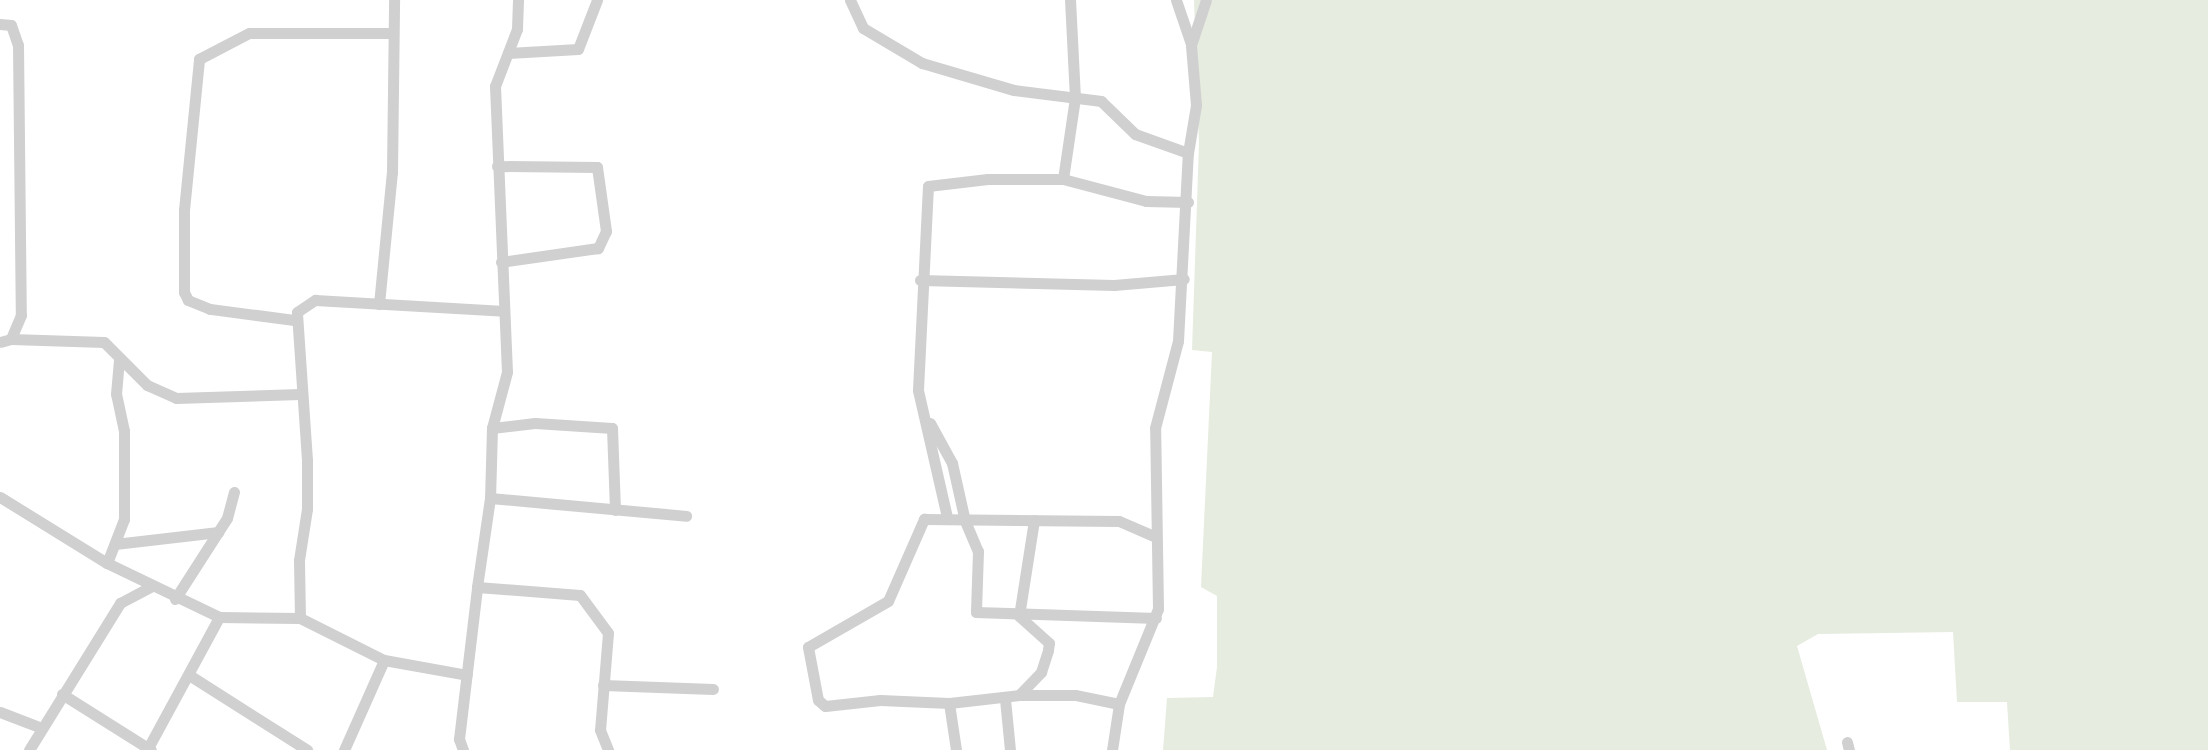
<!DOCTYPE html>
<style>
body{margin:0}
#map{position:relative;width:2208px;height:750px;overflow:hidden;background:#fff;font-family:Karla,sans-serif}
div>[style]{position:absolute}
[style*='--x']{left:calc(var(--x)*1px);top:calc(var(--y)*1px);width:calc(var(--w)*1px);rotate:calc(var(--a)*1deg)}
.green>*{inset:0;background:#e6ecdf}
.minor>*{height:11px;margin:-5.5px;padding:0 5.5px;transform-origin:5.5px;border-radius:5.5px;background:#d0d0d0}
span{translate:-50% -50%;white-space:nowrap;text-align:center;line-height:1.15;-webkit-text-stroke:8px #fff;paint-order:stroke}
</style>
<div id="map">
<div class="green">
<i style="clip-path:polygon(1194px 0,2208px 0,2208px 750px,2010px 750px,2007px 702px,1957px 702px,1953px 632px,1818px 634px,1797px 646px,1827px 750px,1163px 750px,1167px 698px,1213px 697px,1217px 667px,1217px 596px,1201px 587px,1212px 352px,1192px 350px,1199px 143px)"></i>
</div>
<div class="minor">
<i style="--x:518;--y:0;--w:29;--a:92"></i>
<i style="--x:517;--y:29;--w:61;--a:111.1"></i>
<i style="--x:495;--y:86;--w:286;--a:87.6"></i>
<i style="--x:507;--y:372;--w:58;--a:105"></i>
<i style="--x:492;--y:428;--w:70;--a:91.6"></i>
<i style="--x:490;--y:498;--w:90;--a:98.3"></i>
<i style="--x:477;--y:587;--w:103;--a:4.4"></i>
<i style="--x:580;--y:595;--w:47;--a:53.6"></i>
<i style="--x:608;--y:633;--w:97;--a:94.7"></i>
<i style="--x:600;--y:730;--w:22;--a:68"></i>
<i style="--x:850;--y:0;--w:31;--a:65"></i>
<i style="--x:863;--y:28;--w:69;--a:30.7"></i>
<i style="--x:922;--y:63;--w:96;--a:16.4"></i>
<i style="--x:1014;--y:90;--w:88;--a:7.2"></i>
<i style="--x:1101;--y:101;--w:47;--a:44.1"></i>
<i style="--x:1135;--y:134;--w:56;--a:19.7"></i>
<i style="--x:1176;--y:0;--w:46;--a:71.2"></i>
<i style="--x:0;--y:24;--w:11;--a:5"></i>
<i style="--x:11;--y:25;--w:21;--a:71"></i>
<i style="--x:18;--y:45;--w:270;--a:89.4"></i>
<i style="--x:21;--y:315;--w:26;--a:113"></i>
<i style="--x:11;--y:339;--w:11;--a:165"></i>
<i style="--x:508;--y:53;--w:70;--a:-3.3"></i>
<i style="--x:578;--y:49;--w:53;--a:-68.8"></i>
<i style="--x:497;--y:166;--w:100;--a:0.6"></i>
<i style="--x:597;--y:167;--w:65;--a:82"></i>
<i style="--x:606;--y:231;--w:19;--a:115"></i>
<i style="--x:598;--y:248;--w:98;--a:171.8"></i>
<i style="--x:1063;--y:179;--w:82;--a:-81.6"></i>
<i style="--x:1075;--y:98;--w:98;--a:-92.9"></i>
<i style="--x:920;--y:280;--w:194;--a:1.5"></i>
<i style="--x:1114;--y:285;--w:70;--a:-4.9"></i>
<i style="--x:379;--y:304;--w:133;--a:-84.4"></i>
<i style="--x:392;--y:172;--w:172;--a:-89.3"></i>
<i style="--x:294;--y:320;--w:85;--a:-172.5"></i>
<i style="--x:210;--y:309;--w:24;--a:-158"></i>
<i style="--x:188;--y:300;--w:9;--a:-117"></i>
<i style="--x:184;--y:292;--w:82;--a:-90"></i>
<i style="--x:184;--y:210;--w:152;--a:-84.3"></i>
<i style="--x:199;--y:59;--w:56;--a:-27.5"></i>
<i style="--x:249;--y:33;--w:144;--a:0"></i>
<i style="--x:11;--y:339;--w:93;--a:1.8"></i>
<i style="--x:104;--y:342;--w:61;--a:45"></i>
<i style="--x:147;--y:385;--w:32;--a:24"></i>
<i style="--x:176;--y:398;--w:124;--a:-1.8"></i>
<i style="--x:930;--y:423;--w:46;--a:61.2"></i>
<i style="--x:952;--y:463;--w:59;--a:77.4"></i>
<i style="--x:965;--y:521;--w:33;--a:67"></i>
<i style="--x:978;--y:551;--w:61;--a:91.9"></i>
<i style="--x:976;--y:612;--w:180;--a:1.9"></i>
<i style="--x:492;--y:428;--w:43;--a:-6.6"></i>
<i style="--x:535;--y:423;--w:77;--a:3.7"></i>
<i style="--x:612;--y:428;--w:82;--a:87.9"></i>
<i style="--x:0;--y:497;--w:126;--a:31.7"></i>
<i style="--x:107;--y:563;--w:124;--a:25.7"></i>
<i style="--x:219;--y:617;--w:81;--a:0.7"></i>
<i style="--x:300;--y:618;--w:94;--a:26.6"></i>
<i style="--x:384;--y:660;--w:84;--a:10.2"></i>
<i style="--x:490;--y:498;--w:197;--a:5.2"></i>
<i style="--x:947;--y:517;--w:130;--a:-102.9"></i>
<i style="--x:918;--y:390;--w:204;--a:-87.2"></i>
<i style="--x:928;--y:186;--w:60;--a:-6.7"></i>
<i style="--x:988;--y:179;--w:75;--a:0"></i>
<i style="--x:1063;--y:179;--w:86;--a:14.8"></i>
<i style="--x:1146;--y:201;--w:42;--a:1.4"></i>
<i style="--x:115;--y:544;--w:104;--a:-6.6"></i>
<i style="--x:107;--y:563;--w:47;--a:-68.9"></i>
<i style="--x:124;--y:519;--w:88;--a:-90"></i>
<i style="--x:124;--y:431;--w:38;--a:-102"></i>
<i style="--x:116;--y:394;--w:36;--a:-85"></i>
<i style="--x:175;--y:599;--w:96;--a:-57.3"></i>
<i style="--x:227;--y:518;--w:27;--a:-75"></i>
<i style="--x:300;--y:618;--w:58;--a:-91"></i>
<i style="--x:299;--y:560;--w:52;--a:-81.1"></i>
<i style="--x:307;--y:509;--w:49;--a:-90"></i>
<i style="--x:307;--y:460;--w:148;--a:-93.9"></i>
<i style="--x:297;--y:312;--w:22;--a:-34"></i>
<i style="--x:315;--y:300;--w:189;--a:3.3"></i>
<i style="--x:189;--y:675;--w:140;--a:32.4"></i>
<i style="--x:603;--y:685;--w:110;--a:2.1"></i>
<i style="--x:62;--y:694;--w:105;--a:32.2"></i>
<i style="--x:1019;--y:695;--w:32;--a:-46"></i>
<i style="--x:1041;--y:672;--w:23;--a:-72"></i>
<i style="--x:1048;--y:650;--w:7;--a:-82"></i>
<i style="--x:1049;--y:643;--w:40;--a:-138"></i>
<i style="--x:1019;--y:616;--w:97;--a:-81.1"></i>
<i style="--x:1005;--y:699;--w:51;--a:84.4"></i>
<i style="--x:949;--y:703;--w:48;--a:81.5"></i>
<i style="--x:1119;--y:704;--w:45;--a:-168.4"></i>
<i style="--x:1075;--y:695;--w:56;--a:180"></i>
<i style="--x:1019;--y:695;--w:70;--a:173.5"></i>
<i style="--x:949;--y:703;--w:69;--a:-177.5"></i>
<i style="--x:880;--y:700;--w:55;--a:173.8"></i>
<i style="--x:825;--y:706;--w:9;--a:-139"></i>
<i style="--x:818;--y:700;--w:54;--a:-100.7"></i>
<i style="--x:808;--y:647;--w:92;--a:-29.9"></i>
<i style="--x:888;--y:601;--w:90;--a:-66.3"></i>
<i style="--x:924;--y:519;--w:195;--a:0.6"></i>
<i style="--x:1119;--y:521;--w:40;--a:23.4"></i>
<i style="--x:0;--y:712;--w:45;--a:20.9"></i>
<i style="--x:1847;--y:742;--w:8;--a:76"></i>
<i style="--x:148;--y:748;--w:149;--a:-61.5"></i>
<i style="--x:29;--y:750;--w:173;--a:-58.2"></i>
<i style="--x:120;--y:603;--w:36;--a:-28"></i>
<i style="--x:344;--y:750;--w:98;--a:-66"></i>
<i style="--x:463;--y:750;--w:12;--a:-110"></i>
<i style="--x:459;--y:739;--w:153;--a:-83.2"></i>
<i style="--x:1112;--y:750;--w:47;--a:-81.3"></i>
<i style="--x:1119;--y:704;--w:103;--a:-67.7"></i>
<i style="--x:1158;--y:609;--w:181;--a:-90.9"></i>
<i style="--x:1155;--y:428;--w:90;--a:-75.2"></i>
<i style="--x:1178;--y:341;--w:188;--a:-87"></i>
<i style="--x:1188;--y:153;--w:49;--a:-80.5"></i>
<i style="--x:1196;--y:105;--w:60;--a:-94.8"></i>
<i style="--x:1191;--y:45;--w:47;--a:-71.6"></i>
</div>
</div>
